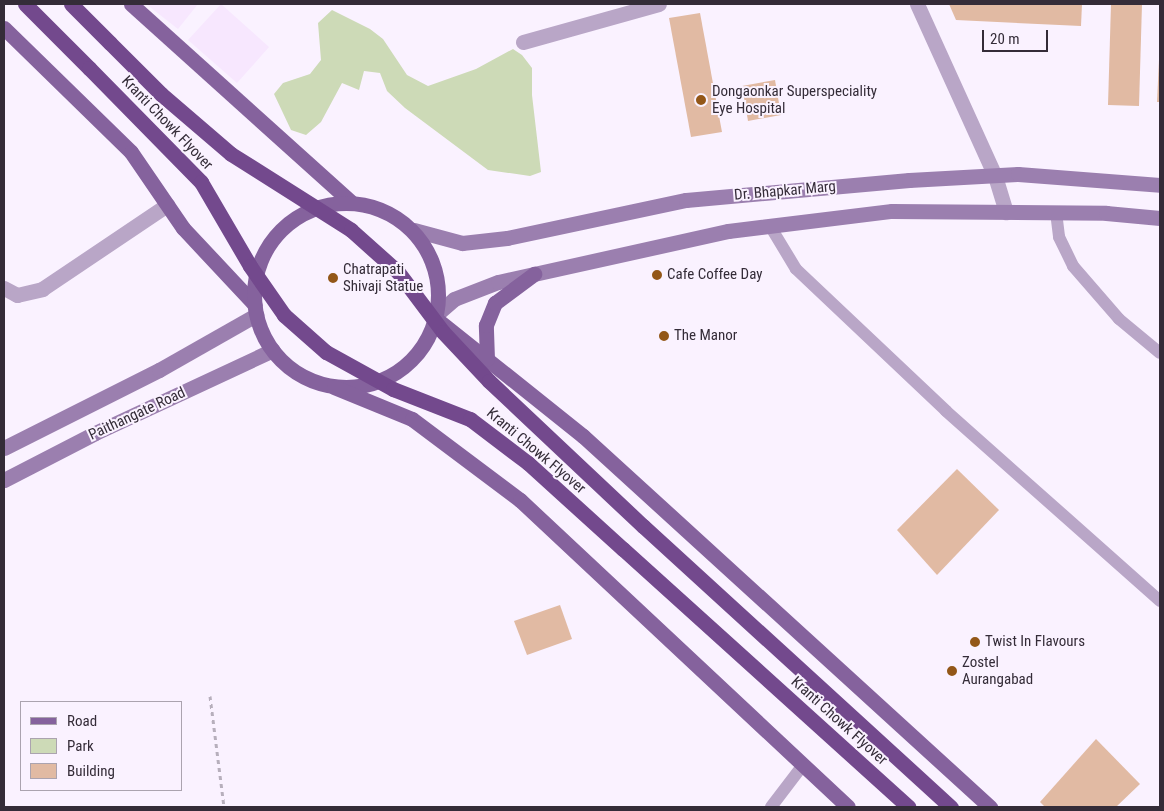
<!DOCTYPE html>
<style>
body{margin:0}
#map{position:relative;width:1164px;height:811px;overflow:hidden;background:#faf2ff;font-family:"Roboto Condensed",sans-serif}
div>[style]{position:absolute}
[style*='--x']{left:calc(var(--x)*1px);top:calc(var(--y)*1px);width:calc(var(--w)*1px);rotate:calc(var(--a)*1deg)}
.built>*{inset:0;background:#f7e7fe}
.green>*{inset:0;background:#cddab7}
.building>*{inset:0;background:#e1baa3}
.path>*{height:3px;margin-top:-1.5px;transform-origin:0;background:repeating-linear-gradient(90deg,#b7afbc 0 4px,transparent 0 8px)}
.lane>*{height:12px;margin:-6px;padding:0 6px;transform-origin:6px;border-radius:6px;background:#b9a6c7}
.street>*{height:15px;margin:-7.5px;padding:0 7.5px;transform-origin:7.5px;border-radius:7.5px;background:#b9a6c7}
.secondary>*{height:15px;margin:-7.5px;padding:0 7.5px;transform-origin:7.5px;border-radius:7.5px;background:#9b7faf}
.primary>*{height:15px;margin:-7.5px;padding:0 7.5px;transform-origin:7.5px;border-radius:7.5px;background:#85629d}
.primary>.ring{margin:-7.5px;padding:0;box-sizing:content-box;background:none;border:15px solid #85629d;border-radius:50%}
.highway>*{height:15px;margin:-7.5px;padding:0 7.5px;transform-origin:7.5px;border-radius:7.5px;background:#73498d}
.highway-bridge>*{height:15px;margin:-7.5px;padding:0 7.5px;transform-origin:7.5px;border-radius:7.5px;background:#73498d}
.dots>*{width:14px;height:14px;translate:-50% -50%;box-sizing:border-box;border:2px solid #faf2ff;border-radius:50%}
span{translate:-50% -50%;white-space:nowrap;text-align:center;line-height:1.15;-webkit-text-stroke:4px #faf2ff;paint-order:stroke}
.poi-label{font-size:15px;color:#342c38}
.left{translate:0 -50%;text-align:left}
.street-label{font-size:15px;color:#342c38}
.frame{position:absolute;inset:0;border:5px solid #342c38;pointer-events:none}
.legend{position:absolute;left:20px;top:701px;width:162px;height:90px;box-sizing:border-box;background:#faf2ff;border:1px solid #aba3af;margin:0;padding:6px 9px;list-style:none;font-size:15px;color:#342c38}
.legend li{display:flex;align-items:center;gap:10px;height:25px}
.legend b{width:25px;border:1px solid #aba3af}
.scale{position:absolute;left:982px;top:30px;width:66px;height:22px;box-sizing:border-box;border:2px solid #342c38;border-top:0;padding-left:6px;font-size:15px;line-height:18px;white-space:nowrap;color:#342c38;-webkit-text-stroke:4px #faf2ff;paint-order:stroke}
</style>
<div id="map">
<div class="built">
<i style="clip-path:polygon(146px 4px,198px 4px,178px 29px)"></i>
<i style="clip-path:polygon(221px 4px,269px 47px,237px 83px,188px 40px)"></i>
</div>
<div class="green">
<i style="clip-path:polygon(332px 10px,370px 29px,383px 39px,407px 75px,428px 86px,476px 69px,513px 49px,522px 55px,532px 68px,532px 95px,541px 172px,530px 176px,488px 170px,405px 108px,387px 91px,380px 73px,364px 71px,359px 90px,342px 83px,321px 122px,306px 135px,291px 130px,274px 94px,283px 83px,310px 74px,321px 60px,318px 23px)"></i>
</div>
<div class="building">
<i style="clip-path:polygon(949px 4px,1082px 4px,1081px 26px,956px 20px)"></i>
<i style="clip-path:polygon(1111px 4px,1142px 4px,1139px 106px,1108px 105px)"></i>
<i style="clip-path:polygon(700px 13px,722px 132px,691px 137px,669px 18px)"></i>
<i style="clip-path:polygon(1159px 60px,1160px 60px,1160px 102px,1157px 102px)"></i>
<i style="clip-path:polygon(775px 80px,781px 115px,748px 121px,742px 86px)"></i>
<i style="clip-path:polygon(957px 469px,999px 510px,937px 575px,897px 530px)"></i>
<i style="clip-path:polygon(560px 605px,572px 639px,527px 655px,514px 621px)"></i>
<i style="clip-path:polygon(1096px 739px,1140px 784px,1116px 807px,1045px 807px,1040px 802px)"></i>
</div>
<div class="path">
<i style="--x:210;--y:696;--w:112;--a:82.8"></i>
</div>
<div class="lane">
<i style="--x:1056;--y:212;--w:25;--a:83"></i>
<i style="--x:1059;--y:237;--w:32;--a:64"></i>
<i style="--x:1073;--y:266;--w:70;--a:49"></i>
<i style="--x:1119;--y:319;--w:53;--a:39.7"></i>
<i style="--x:770;--y:226;--w:50;--a:58.8"></i>
<i style="--x:796;--y:269;--w:207;--a:43.4"></i>
<i style="--x:946;--y:411;--w:286;--a:41.6"></i>
<i style="--x:771;--y:807;--w:53;--a:-52.7"></i>
</div>
<div class="street">
<i style="--x:917;--y:4;--w:189;--a:65.6"></i>
<i style="--x:995;--y:176;--w:38;--a:73"></i>
<i style="--x:523;--y:42;--w:141;--a:-15.6"></i>
<i style="--x:4;--y:288;--w:15;--a:28"></i>
<i style="--x:17;--y:295;--w:26;--a:-13"></i>
<i style="--x:42;--y:289;--w:151;--a:-33.9"></i>
</div>
<div class="secondary">
<i style="--x:414;--y:230;--w:50;--a:15.2"></i>
<i style="--x:462;--y:243;--w:45;--a:-6.3"></i>
<i style="--x:507;--y:238;--w:183;--a:-12"></i>
<i style="--x:686;--y:200;--w:224;--a:-5.1"></i>
<i style="--x:909;--y:180;--w:109;--a:-3.2"></i>
<i style="--x:1018;--y:174;--w:142;--a:4.4"></i>
<i style="--x:438;--y:313;--w:21;--a:-41"></i>
<i style="--x:454;--y:299;--w:47;--a:-21.1"></i>
<i style="--x:498;--y:282;--w:236;--a:-12.5"></i>
<i style="--x:728;--y:231;--w:165;--a:-7"></i>
<i style="--x:892;--y:211;--w:214;--a:0.5"></i>
<i style="--x:1106;--y:213;--w:54;--a:5.3"></i>
<i style="--x:4;--y:448;--w:174;--a:-26.7"></i>
<i style="--x:159;--y:370;--w:112;--a:-29.6"></i>
<i style="--x:4;--y:480;--w:102;--a:-27.3"></i>
<i style="--x:95;--y:433;--w:196;--a:-25"></i>
</div>
<div class="primary">
<i style="--x:131;--y:4;--w:295;--a:42"></i>
<i style="--x:4;--y:28;--w:177;--a:44.3"></i>
<i style="--x:131;--y:152;--w:92;--a:55.6"></i>
<i style="--x:183;--y:228;--w:105;--a:46.9"></i>
<i class="ring" style="left:254px;top:203px;width:169px;height:169px"></i>
<i style="--x:439;--y:321;--w:184;--a:38.6"></i>
<i style="--x:583;--y:436;--w:551;--a:42.35"></i>
<i style="--x:487;--y:359;--w:34;--a:-92"></i>
<i style="--x:486;--y:325;--w:24;--a:-68"></i>
<i style="--x:495;--y:303;--w:49;--a:-36.6"></i>
<i style="--x:334;--y:387;--w:84;--a:22.3"></i>
<i style="--x:412;--y:419;--w:135;--a:36.9"></i>
<i style="--x:520;--y:500;--w:449;--a:43.1"></i>
</div>
<div class="highway">
<i style="--x:25;--y:4;--w:91;--a:45"></i>
<i style="--x:71;--y:4;--w:55;--a:45"></i>
<i style="--x:643;--y:526;--w:417;--a:42.4"></i>
<i style="--x:623;--y:549;--w:385;--a:42.1"></i>
</div>
<div class="highway-bridge">
<i style="--x:110;--y:43;--w:72;--a:45"></i>
<i style="--x:161;--y:94;--w:92;--a:40.6"></i>
<i style="--x:231;--y:154;--w:142;--a:32.3"></i>
<i style="--x:351;--y:230;--w:63;--a:41.8"></i>
<i style="--x:398;--y:272;--w:75;--a:53.1"></i>
<i style="--x:443;--y:332;--w:67;--a:46.8"></i>
<i style="--x:489;--y:381;--w:212;--a:43.3"></i>
<i style="--x:89;--y:68;--w:160;--a:45.5"></i>
<i style="--x:201;--y:182;--w:97;--a:59.7"></i>
<i style="--x:250;--y:266;--w:60;--a:55.2"></i>
<i style="--x:284;--y:315;--w:56;--a:41.4"></i>
<i style="--x:326;--y:352;--w:77;--a:28.9"></i>
<i style="--x:393;--y:389;--w:83;--a:21.3"></i>
<i style="--x:470;--y:419;--w:73;--a:37.2"></i>
<i style="--x:528;--y:463;--w:128;--a:42.2"></i>
</div>
<div class="dots">
<i style="left:701px;top:100px;background:#935718"></i>
<i style="left:657px;top:275px;background:#935718"></i>
<i style="left:333px;top:278px;background:#935718"></i>
<i style="left:664px;top:336px;background:#935718"></i>
<i style="left:975px;top:642px;background:#935718"></i>
<i style="left:952px;top:671px;background:#935718"></i>
</div>
<div class="poi-label">
<span class="left" style="left:712px;top:100px">Dongaonkar Superspeciality<br>Eye Hospital</span>
<span class="left" style="left:343px;top:278px">Chatrapati<br>Shivaji Statue</span>
<span class="left" style="left:667px;top:275px">Cafe Coffee Day</span>
<span class="left" style="left:674px;top:336px">The Manor</span>
<span class="left" style="left:985px;top:642px">Twist In Flavours</span>
<span class="left" style="left:962px;top:671px">Zostel<br>Aurangabad</span>
</div>
<div class="street-label">
<span style="left:167px;top:123px;rotate:46deg">Kranti Chowk Flyover</span>
<span style="left:785px;top:191px;rotate:-5deg">Dr. Bhapkar Marg</span>
<span style="left:137px;top:414px;rotate:-25deg">Paithangate Road</span>
<span style="left:536px;top:451px;rotate:40deg">Kranti Chowk Flyover</span>
<span style="left:839px;top:721px;rotate:42deg">Kranti Chowk Flyover</span>
</div>
<div class="frame"></div>
<ul class="legend">
<li><b style="height:6px;background:#85629d"></b>Road</li>
<li><b style="height:14px;background:#cddab7"></b>Park</li>
<li><b style="height:14px;background:#e1baa3"></b>Building</li>
</ul>
<div class="scale">20 m</div>
</div>
